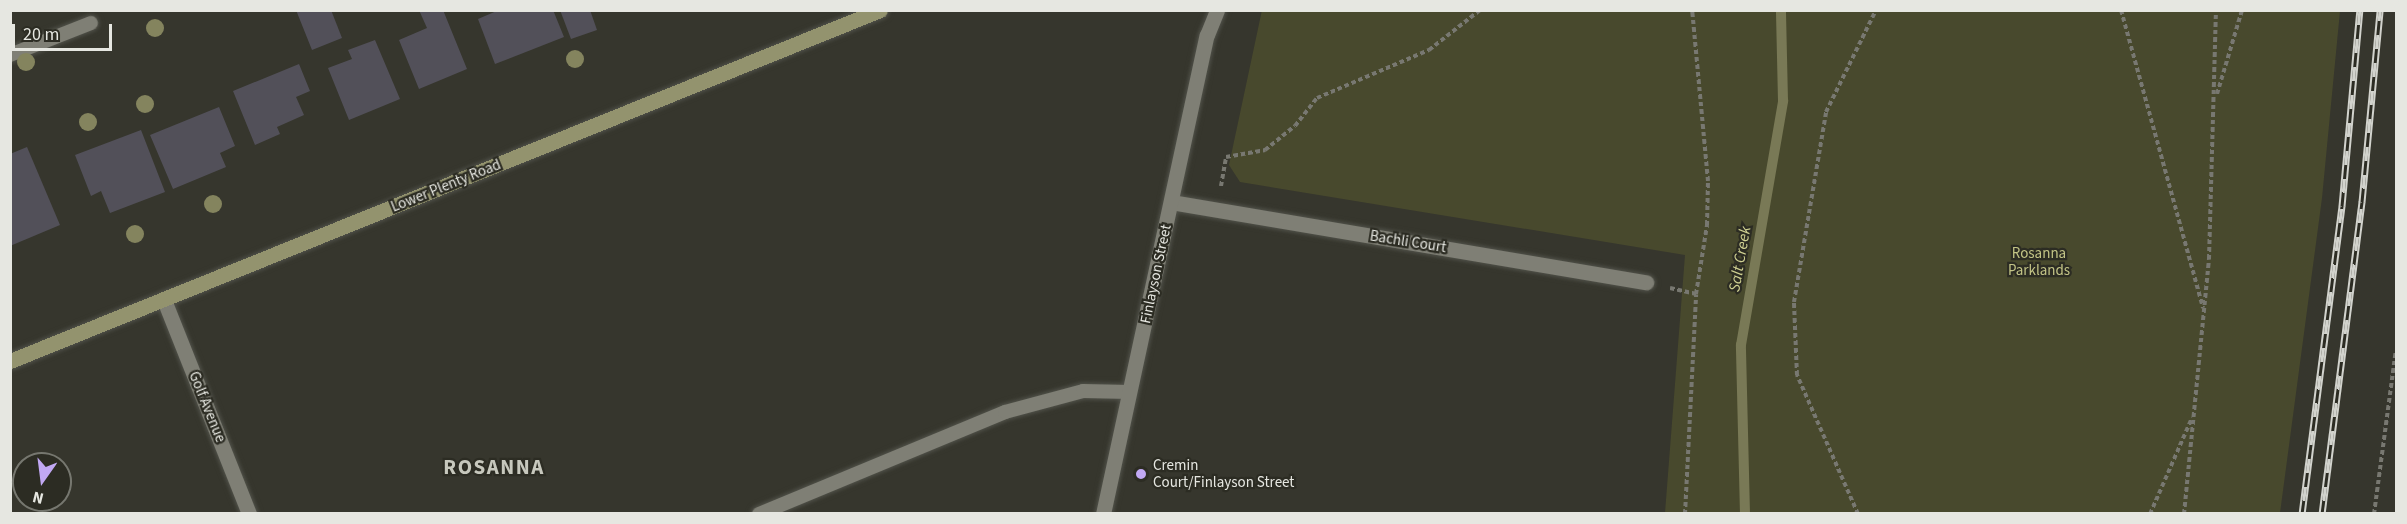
<!DOCTYPE html>
<style>
body{margin:0}
#map{position:relative;width:2407px;height:524px;overflow:hidden;background:#36362d;font-family:"Source Sans 3",sans-serif}
div>[style]{position:absolute}
[style*='--x']{left:calc(var(--x)*1px);top:calc(var(--y)*1px);width:calc(var(--w)*1px);rotate:calc(var(--a)*1deg)}
.green>*{inset:0;background:#48492d}
.stream>*{height:10px;margin:-5px;padding:0 5px;transform-origin:5px;border-radius:5px;background:#797956}
.building>*{inset:0;background:#525059}
.path>*{height:4px;margin-top:-2px;transform-origin:0;background:repeating-linear-gradient(90deg,#787871 0 4.5px,transparent 0 7.5px)}
.roads{filter:drop-shadow(0 0 2px #51524a) drop-shadow(0 0 2px #51524a)}
.service>*{height:14px;margin:-7px;padding:0 7px;transform-origin:7px;border-radius:7px;background:#7f7f75}
.minor>*{height:15px;margin:-7.5px;padding:0 7.5px;transform-origin:7.5px;border-radius:7.5px;background:#7f7f75}
.secondary>*{height:15px;margin:-7.5px;padding:0 7.5px;transform-origin:7.5px;border-radius:7.5px;background:#93936e}
.rail>*{height:7px;margin-top:-3.5px;transform-origin:0;background:repeating-linear-gradient(90deg,#2c2c23 0 14px,#d2d3cd 0 28px);box-sizing:border-box;border-block:2px solid #d2d3cd}
.trees>*{width:18px;height:18px;margin:-9px;border-radius:50%;background:#84845e}
.dots>*{width:16px;height:16px;translate:-50% -50%;box-sizing:border-box;border:3px solid #2c2c23;border-radius:50%}
span{translate:-50% -50%;white-space:nowrap;text-align:center;line-height:1.15;-webkit-text-stroke:4.5px #2c2c23;paint-order:stroke}
.street-label{font-size:15px;color:#e6e7e1}
.park-label{font-size:15px;color:#c3c486}
.poi-label{font-size:15px;color:#e6e7e1}
.left{translate:0 -50%;text-align:left}
.water-label{font-size:16px;color:#d0d192;font-style:italic}
.district-label{font-size:21px;color:#c7c8bd;font-weight:700;letter-spacing:1.5px}
.frame{position:absolute;inset:0;border:12px solid #e6e7e1;pointer-events:none}
.north{position:absolute;left:12px;top:452px;width:60px;height:60px;box-sizing:border-box;background:#2c2c23;border:2px solid #76776f;border-radius:50%;rotate:194deg;font-size:16px;font-weight:700;line-height:24px;text-align:center;color:#e6e7e1}
.north::after{content:'';display:block;margin:auto;width:21px;height:27px;background:#c1a8f3;clip-path:polygon(50% 0,100% 100%,50% 72%,0 100%)}
.scale{position:absolute;left:12px;top:24px;width:100px;height:27px;box-sizing:border-box;border:3px solid #e6e7e1;border-top:0;padding-left:8px;font-size:18px;line-height:21px;white-space:nowrap;color:#e6e7e1;-webkit-text-stroke:4px #2c2c23;paint-order:stroke}
</style>
<div id="map">
<div class="green">
<i style="clip-path:polygon(1262px 10px,2340px 11px,2322px 198px,2280px 513px,1665px 513px,1685px 255px,1240px 182px,1229px 165px)"></i>
</div>
<div class="stream">
<i style="--x:1745;--y:514;--w:169;--a:-91.4"></i>
<i style="--x:1741;--y:345;--w:248;--a:-80.2"></i>
<i style="--x:1783;--y:101;--w:91;--a:-91.3"></i>
</div>
<div class="building">
<i style="clip-path:polygon(296px 10px,331px 10px,342px 38px,312px 50px)"></i>
<i style="clip-path:polygon(419px 10px,443px 10px,467px 69px,419px 89px,399px 40px,427px 28px)"></i>
<i style="clip-path:polygon(499px 10px,553px 10px,564px 37px,495px 64px,478px 19px)"></i>
<i style="clip-path:polygon(560px 10px,590px 10px,597px 30px,571px 39px)"></i>
<i style="clip-path:polygon(375px 40px,400px 99px,349px 120px,328px 68px,352px 59px,348px 50px)"></i>
<i style="clip-path:polygon(299px 64px,310px 91px,296px 97px,304px 115px,277px 127px,280px 134px,255px 145px,233px 91px)"></i>
<i style="clip-path:polygon(219px 107px,235px 146px,220px 153px,226px 167px,173px 189px,150px 135px)"></i>
<i style="clip-path:polygon(141px 130px,165px 192px,110px 213px,101px 191px,91px 196px,75px 155px)"></i>
<i style="clip-path:polygon(27px 147px,60px 225px,10px 246px,10px 154px)"></i>
</div>
<div class="path">
<i style="--x:2121;--y:10;--w:309;--a:74.6"></i>
<i style="--x:2217;--y:94;--w:88;--a:-73.4"></i>
<i style="--x:1221;--y:186;--w:29;--a:-80"></i>
<i style="--x:1226;--y:157;--w:40;--a:-10"></i>
<i style="--x:1265;--y:150;--w:38;--a:-39"></i>
<i style="--x:1295;--y:126;--w:36;--a:-52"></i>
<i style="--x:1317;--y:98;--w:122;--a:-23.2"></i>
<i style="--x:1429;--y:50;--w:65;--a:-38.1"></i>
<i style="--x:1670;--y:288;--w:27;--a:13"></i>
<i style="--x:1685;--y:514;--w:220;--a:-87.1"></i>
<i style="--x:1696;--y:294;--w:70;--a:-80.9"></i>
<i style="--x:1707;--y:225;--w:44;--a:-88.7"></i>
<i style="--x:1708;--y:181;--w:172;--a:-95.3"></i>
<i style="--x:1858;--y:514;--w:152;--a:-113.7"></i>
<i style="--x:1797;--y:375;--w:73;--a:-92.4"></i>
<i style="--x:1794;--y:302;--w:193;--a:-80.4"></i>
<i style="--x:1826;--y:112;--w:114;--a:-63.9"></i>
<i style="--x:2150;--y:514;--w:105;--a:-66.4"></i>
<i style="--x:2184;--y:514;--w:256;--a:-84.4"></i>
<i style="--x:2209;--y:259;--w:249;--a:-88.4"></i>
<i style="--x:2374;--y:514;--w:165;--a:-82.4"></i>
</div>
<div class="roads">
<div class="service">
<i style="--x:10;--y:55;--w:87;--a:-21.6"></i>
<i style="--x:759;--y:514;--w:266;--a:-22.5"></i>
<i style="--x:1005;--y:412;--w:81;--a:-15.1"></i>
<i style="--x:1083;--y:391;--w:47;--a:1.2"></i>
</div>
<div class="minor">
<i style="--x:1171;--y:202;--w:482;--a:9.6"></i>
<i style="--x:164;--y:300;--w:230;--a:68.3"></i>
<i style="--x:1103;--y:514;--w:490;--a:-77.8"></i>
<i style="--x:1207;--y:35;--w:27;--a:-68"></i>
</div>
<div class="secondary">
<i style="--x:10;--y:361;--w:938;--a:-21.97"></i>
</div>
</div>
<div class="rail">
<i style="--x:2302;--y:514;--w:311;--a:-82.6"></i>
<i style="--x:2342;--y:206;--w:197;--a:-84.8"></i>
<i style="--x:2322;--y:514;--w:315;--a:-82.7"></i>
<i style="--x:2362;--y:202;--w:193;--a:-84.6"></i>
</div>
<div class="trees">
<i style="left:155px;top:28px"></i>
<i style="left:575px;top:59px"></i>
<i style="left:26px;top:62px"></i>
<i style="left:145px;top:104px"></i>
<i style="left:88px;top:122px"></i>
<i style="left:213px;top:204px"></i>
<i style="left:135px;top:234px"></i>
</div>
<div class="dots">
<i style="left:1141px;top:474px;background:#c1a8f3"></i>
</div>
<div class="street-label">
<span style="left:446px;top:186px;rotate:-22deg">Lower Plenty Road</span>
<span style="left:1408px;top:242px;rotate:9deg">Bachli Court</span>
<span style="left:1156px;top:274px;rotate:-78deg">Finlayson Street</span>
<span style="left:207px;top:407px;rotate:68deg">Golf Avenue</span>
</div>
<div class="park-label">
<span style="left:2039px;top:262px">Rosanna<br>Parklands</span>
</div>
<div class="poi-label">
<span class="left" style="left:1153px;top:474px">Cremin<br>Court/Finlayson Street</span>
</div>
<div class="water-label">
<span style="left:1740px;top:259px;rotate:-80deg">Salt Creek</span>
</div>
<div class="district-label">
<span style="left:494px;top:467px">ROSANNA</span>
</div>
<div class="frame"></div>
<div class="north">N</div>
<div class="scale">20 m</div>
</div>
